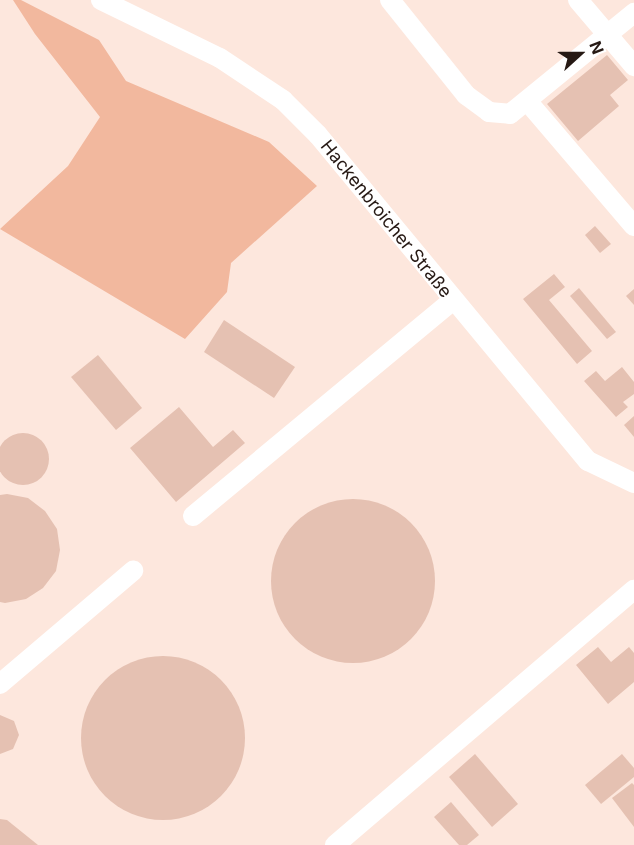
<!DOCTYPE html>
<meta charset="utf-8">
<style>
body{margin:0}
#map{position:relative;width:634px;height:845px;overflow:hidden;background:#fde7dd;font-family:Inter,sans-serif}
div>[style]{position:absolute}
[style*='--x']{left:calc(var(--x)*1px);top:calc(var(--y)*1px);width:calc(var(--w)*1px);rotate:calc(var(--a)*1deg)}
.green>*{inset:0;background:#f2b89e}
.building>*{inset:0;background:#e5c1b2}
.round{border-radius:50%}
.minor>*{height:20px;margin:-10px;padding:0 10px;transform-origin:10px;border-radius:10px;background:#fff}
span{translate:-50% -50%;white-space:nowrap;text-align:center;line-height:1.15;-webkit-text-stroke:4.5px #fff;paint-order:stroke}
.street-label{font-size:18px;color:#261914}
.north{position:absolute;left:550px;top:24px;width:60px;height:60px;-webkit-text-stroke:4px #fff;paint-order:stroke;rotate:69deg;font-size:16px;font-weight:700;line-height:24px;text-align:center;color:#261914}
.north::after{content:'';display:block;margin:auto;width:21px;height:27px;background:#261914;clip-path:polygon(50% 0,100% 100%,50% 72%,0 100%)}
</style>
<div id="map">
<div class="green">
<i style="clip-path:polygon(13px 0,21px 0,99px 40px,126px 81px,269px 142px,317px 186px,231px 263px,227px 292px,185px 339px,0 229px,68px 166px,100px 117px,35px 34px)"></i>
</div>
<div class="building">
<i style="clip-path:polygon(607px 55px,628px 80px,610px 95px,619px 106px,578px 141px,547px 104px)"></i>
<i style="clip-path:polygon(595px 226px,611px 244px,600px 253px,585px 235px)"></i>
<i style="clip-path:polygon(554px 274px,565px 287px,549px 300px,592px 351px,577px 364px,523px 299px)"></i>
<i style="clip-path:polygon(579px 288px,616px 332px,607px 339px,570px 296px)"></i>
<i style="clip-path:polygon(634px 289px,634px 305px,626px 296px)"></i>
<i style="clip-path:polygon(224px 320px,295px 367px,274px 398px,204px 352px)"></i>
<i style="clip-path:polygon(98px 355px,142px 408px,116px 430px,71px 377px)"></i>
<i style="clip-path:polygon(622px 367px,634px 382px,634px 394px,623px 402px,628px 407px,616px 417px,584px 381px,596px 371px,605px 381px)"></i>
<i style="clip-path:polygon(179px 407px,213px 447px,233px 430px,245px 443px,176px 502px,130px 448px)"></i>
<i style="clip-path:polygon(634px 416px,634px 437px,624px 425px)"></i>
<i class="round" style="left:-3px;top:433px;width:52px;height:52px"></i>
<i style="clip-path:polygon(7px 494px,28px 498px,45px 511px,57px 529px,60px 550px,56px 571px,43px 588px,26px 599px,5px 603px,0 602px,0 495px)"></i>
<i class="round" style="left:271px;top:499px;width:164px;height:164px"></i>
<i style="clip-path:polygon(598px 647px,611px 662px,629px 647px,634px 653px,634px 682px,608px 704px,576px 665px)"></i>
<i class="round" style="left:81px;top:656px;width:164px;height:164px"></i>
<i style="clip-path:polygon(0 715px,14px 721px,19px 735px,13px 749px,0 754px)"></i>
<i style="clip-path:polygon(475px 754px,518px 804px,492px 827px,449px 777px)"></i>
<i style="clip-path:polygon(622px 754px,634px 768px,634px 777px,601px 804px,585px 785px)"></i>
<i style="clip-path:polygon(632px 783px,634px 785px,634px 827px,612px 798px)"></i>
<i style="clip-path:polygon(451px 802px,479px 835px,467px 845px,459px 845px,434px 817px)"></i>
<i style="clip-path:polygon(0 819px,7px 820px,38px 845px,0 845px)"></i>
</div>
<div class="minor">
<i style="--x:101;--y:0;--w:132;--a:26"></i>
<i style="--x:220;--y:58;--w:76;--a:33.7"></i>
<i style="--x:283;--y:100;--w:49;--a:45"></i>
<i style="--x:318;--y:135;--w:423;--a:50.4"></i>
<i style="--x:588;--y:461;--w:51;--a:25.6"></i>
<i style="--x:390;--y:0;--w:122;--a:51.3"></i>
<i style="--x:466;--y:95;--w:29;--a:36"></i>
<i style="--x:489;--y:112;--w:21;--a:5"></i>
<i style="--x:510;--y:114;--w:160;--a:-39.2"></i>
<i style="--x:578;--y:0;--w:87;--a:49.7"></i>
<i style="--x:528;--y:102;--w:163;--a:49.5"></i>
<i style="--x:193;--y:516;--w:337;--a:-39.7"></i>
<i style="--x:0;--y:684;--w:175;--a:-40.4"></i>
<i style="--x:335;--y:845;--w:393;--a:-40.5"></i>
</div>
<div class="street-label">
<span style="left:386px;top:219px;rotate:51deg">Hackenbroicher Straße</span>
</div>
<div class="north">N</div>
</div>
